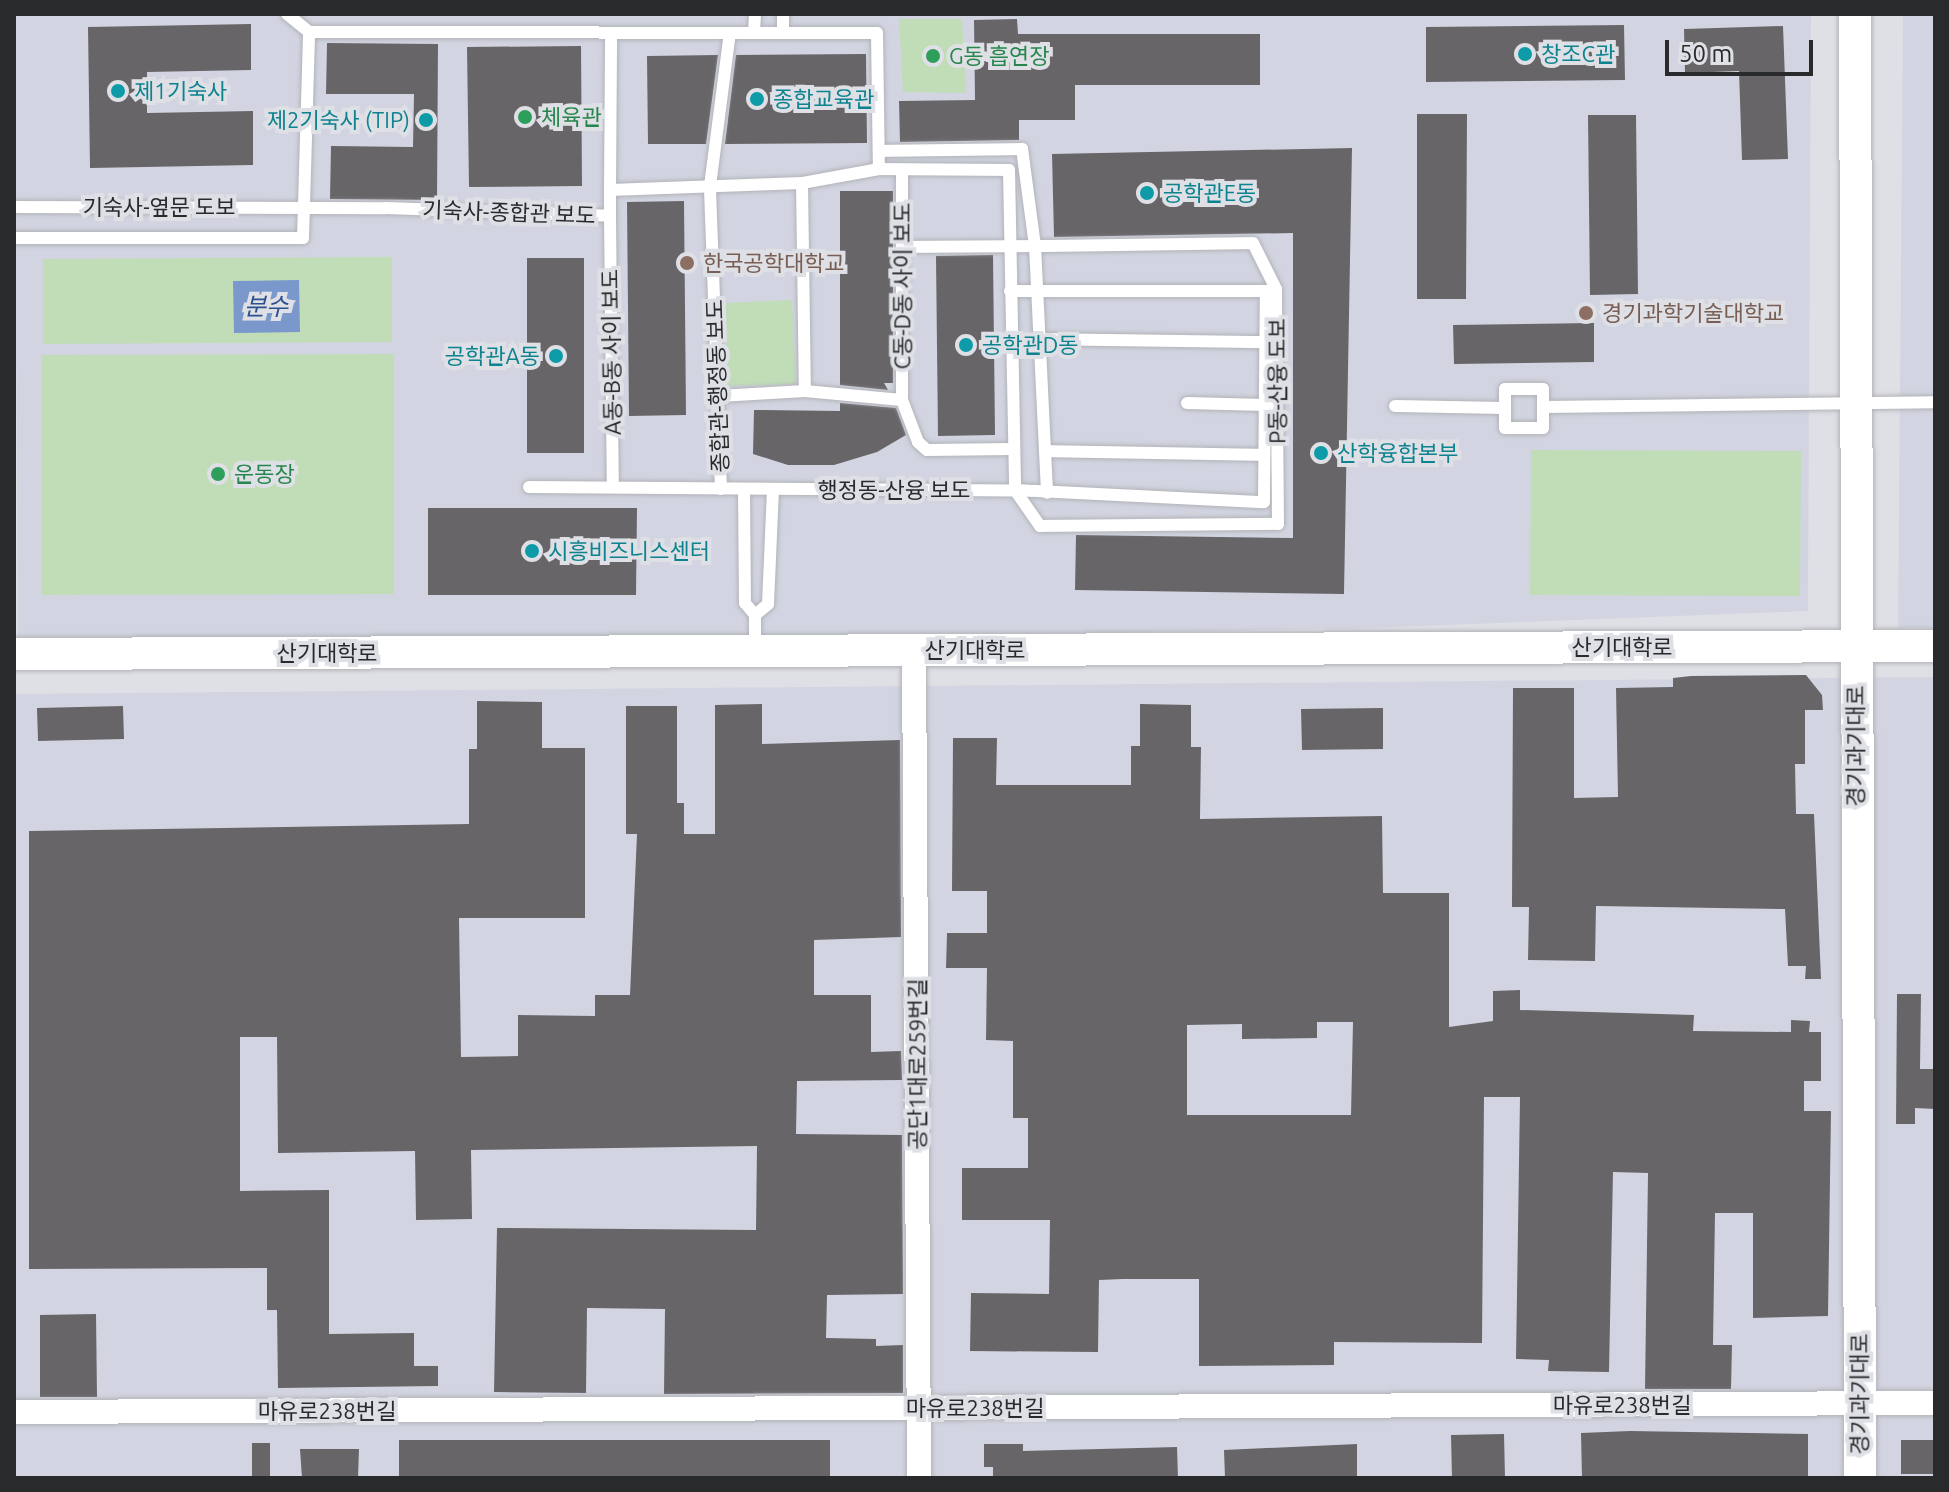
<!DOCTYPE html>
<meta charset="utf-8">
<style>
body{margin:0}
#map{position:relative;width:1949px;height:1492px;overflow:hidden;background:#dfe0e5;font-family:Ubuntu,"Noto Sans KR",sans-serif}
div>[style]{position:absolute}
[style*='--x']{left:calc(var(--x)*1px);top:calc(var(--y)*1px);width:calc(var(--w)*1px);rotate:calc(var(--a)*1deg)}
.built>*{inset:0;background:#d2d5e1}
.green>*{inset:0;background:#c0ddb8}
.water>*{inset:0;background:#7a98cb}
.building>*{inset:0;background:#686569}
.roads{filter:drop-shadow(0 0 2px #b2b3b8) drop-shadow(0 0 2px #b2b3b8)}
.lane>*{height:12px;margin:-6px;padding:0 6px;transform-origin:6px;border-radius:6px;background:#fff}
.street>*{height:24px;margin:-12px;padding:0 12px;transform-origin:12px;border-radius:12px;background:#fff}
.secondary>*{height:32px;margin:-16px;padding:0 16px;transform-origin:16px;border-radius:16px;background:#fff}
.dots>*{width:22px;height:22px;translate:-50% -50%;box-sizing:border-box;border:4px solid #dfe0e5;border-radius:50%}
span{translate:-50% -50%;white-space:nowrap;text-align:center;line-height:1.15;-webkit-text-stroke:8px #dfe0e5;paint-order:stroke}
.culture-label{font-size:22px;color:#0d838f}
.left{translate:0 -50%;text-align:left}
.right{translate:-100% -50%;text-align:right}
.leisure-label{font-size:22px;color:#27864d}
.street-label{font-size:22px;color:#292a2c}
.education-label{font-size:22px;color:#785e54}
.water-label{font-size:24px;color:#2c5090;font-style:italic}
.frame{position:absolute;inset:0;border:16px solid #292a2c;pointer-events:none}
.scale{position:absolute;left:1665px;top:40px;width:148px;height:36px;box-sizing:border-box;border:4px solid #292a2c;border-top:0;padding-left:10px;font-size:24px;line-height:28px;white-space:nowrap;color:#292a2c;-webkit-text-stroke:6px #dfe0e5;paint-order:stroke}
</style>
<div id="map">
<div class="built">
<i style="clip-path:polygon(14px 14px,1811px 15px,1808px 611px,1369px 628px,18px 653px)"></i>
<i style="clip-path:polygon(1903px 14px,1935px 14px,1935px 628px,1898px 628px)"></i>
<i style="clip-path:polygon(1935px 677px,1935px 1478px,14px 1478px,14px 694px)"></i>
</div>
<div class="green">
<i style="clip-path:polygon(899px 19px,962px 19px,966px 93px,903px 92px)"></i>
<i style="clip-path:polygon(392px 257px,392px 342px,43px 344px,43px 259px)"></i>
<i style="clip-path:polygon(792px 300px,796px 384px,727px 386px,725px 303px)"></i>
<i style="clip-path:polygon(394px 354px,394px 594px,42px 595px,42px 355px)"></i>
<i style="clip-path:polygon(1531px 450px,1801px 451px,1800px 596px,1530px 595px)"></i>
</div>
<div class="water">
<i style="clip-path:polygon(299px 280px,300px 332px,234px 333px,233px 281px)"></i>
</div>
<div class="building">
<i style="clip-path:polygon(1017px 19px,1018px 34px,1260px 34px,1260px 85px,1075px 85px,1075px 120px,1019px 120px,1019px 140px,900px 142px,899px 101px,975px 100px,974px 20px)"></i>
<i style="clip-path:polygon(251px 24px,251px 70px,147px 72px,147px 113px,253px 111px,253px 165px,90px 168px,88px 27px)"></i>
<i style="clip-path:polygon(1624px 25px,1625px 80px,1426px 82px,1426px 27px)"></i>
<i style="clip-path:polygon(1783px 26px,1788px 159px,1742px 160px,1739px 71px,1685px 73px,1684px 29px)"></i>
<i style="clip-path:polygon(327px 43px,438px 44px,437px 200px,330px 199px,331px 146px,413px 147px,414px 94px,326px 94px)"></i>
<i style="clip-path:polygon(581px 46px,582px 186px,469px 187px,467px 47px)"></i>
<i style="clip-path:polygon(866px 54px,867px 143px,725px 144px,736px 55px)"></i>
<i style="clip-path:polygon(718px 55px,706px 144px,648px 144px,647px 56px)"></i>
<i style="clip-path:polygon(1417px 114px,1467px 114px,1466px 299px,1417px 299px)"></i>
<i style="clip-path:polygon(1588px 115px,1636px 115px,1638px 294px,1590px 295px)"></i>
<i style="clip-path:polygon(1352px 148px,1344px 594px,1075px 590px,1076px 535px,1293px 538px,1293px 233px,1054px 237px,1052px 154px)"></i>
<i style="clip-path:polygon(840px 191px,893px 191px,893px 383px,884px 383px,888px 390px,840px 385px)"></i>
<i style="clip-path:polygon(684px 201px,686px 415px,629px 416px,627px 202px)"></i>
<i style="clip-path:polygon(993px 255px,995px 435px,938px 436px,936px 256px)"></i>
<i style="clip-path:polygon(527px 258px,584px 258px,584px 453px,527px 453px)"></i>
<i style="clip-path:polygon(1594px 323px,1594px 362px,1454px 364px,1453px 325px)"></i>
<i style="clip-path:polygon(840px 403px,896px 408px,906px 435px,877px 452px,834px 465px,788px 465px,753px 454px,754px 410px,840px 411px)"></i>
<i style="clip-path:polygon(428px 508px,637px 508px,636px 595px,428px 595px)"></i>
<i style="clip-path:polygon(1806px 675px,1822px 695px,1823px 710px,1805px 710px,1805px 764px,1795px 764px,1796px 814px,1814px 814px,1821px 979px,1805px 979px,1806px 966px,1788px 966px,1785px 909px,1596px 906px,1595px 961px,1528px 960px,1529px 907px,1512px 907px,1513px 688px,1574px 688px,1574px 798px,1618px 797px,1616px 688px,1673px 687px,1673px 678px,1691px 676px)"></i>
<i style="clip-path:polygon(477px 701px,542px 702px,542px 748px,585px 748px,585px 918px,459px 918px,461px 1057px,518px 1056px,518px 1015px,595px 1016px,595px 995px,630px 995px,637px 834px,626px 834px,626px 706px,677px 706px,677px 803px,684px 803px,684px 834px,715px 834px,715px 705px,762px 704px,762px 744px,900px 740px,901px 937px,814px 940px,814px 995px,871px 995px,871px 1052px,901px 1051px,902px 1080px,797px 1081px,796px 1134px,902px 1135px,903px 1294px,827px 1295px,826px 1338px,876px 1339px,876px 1346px,903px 1345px,903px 1393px,664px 1394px,665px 1309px,587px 1308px,586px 1393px,494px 1392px,497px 1228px,756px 1230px,757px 1146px,471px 1150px,472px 1219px,416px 1220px,415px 1151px,278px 1153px,277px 1037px,240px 1037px,240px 1191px,329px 1190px,329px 1334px,414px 1333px,414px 1366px,438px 1366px,438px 1386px,278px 1388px,277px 1310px,267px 1310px,267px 1268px,29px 1269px,29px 831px,469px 824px,469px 749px,477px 749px)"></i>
<i style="clip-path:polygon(evenodd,1140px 704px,1191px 705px,1191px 747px,1201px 747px,1200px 819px,1382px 816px,1383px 893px,1449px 893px,1449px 1027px,1493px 1021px,1493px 991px,1520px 990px,1520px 1010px,1694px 1015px,1693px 1031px,1791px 1032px,1791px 1020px,1810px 1021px,1809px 1032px,1821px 1032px,1821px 1081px,1804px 1081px,1804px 1111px,1831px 1111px,1828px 1316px,1753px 1318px,1753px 1213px,1715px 1213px,1713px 1345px,1732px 1345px,1731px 1389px,1645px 1389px,1648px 1173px,1613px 1172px,1609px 1372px,1548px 1371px,1549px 1360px,1516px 1359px,1520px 1097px,1484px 1097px,1482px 1343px,1334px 1342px,1334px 1365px,1199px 1366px,1199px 1279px,1123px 1279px,1099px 1280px,1098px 1352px,970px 1351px,971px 1293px,1049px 1294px,1050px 1220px,962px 1220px,962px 1168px,1028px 1168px,1028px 1118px,1013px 1118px,1013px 1041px,986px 1040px,987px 968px,946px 968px,947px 933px,987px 933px,987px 891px,952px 891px,953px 738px,997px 738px,996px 785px,1131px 785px,1131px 746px,1140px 746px,1140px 704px,1317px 1022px,1353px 1022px,1351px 1115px,1187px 1115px,1187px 1025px,1242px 1024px,1242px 1039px,1317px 1038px,1317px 1022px)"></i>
<i style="clip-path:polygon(123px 706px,124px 739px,38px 741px,37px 708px)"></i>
<i style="clip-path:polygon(1383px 708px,1383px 749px,1302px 750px,1301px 709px)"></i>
<i style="clip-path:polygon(1897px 994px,1921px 994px,1920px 1069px,1935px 1069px,1935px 1109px,1915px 1108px,1915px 1124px,1896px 1124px)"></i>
<i style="clip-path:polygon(96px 1314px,97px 1397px,40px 1397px,40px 1315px)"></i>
<i style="clip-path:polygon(1630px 1431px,1808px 1434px,1808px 1478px,1582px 1478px,1581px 1433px)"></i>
<i style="clip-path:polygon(1504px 1434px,1505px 1478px,1452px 1478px,1451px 1435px)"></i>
<i style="clip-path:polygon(399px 1440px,830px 1440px,830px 1478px,399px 1478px)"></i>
<i style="clip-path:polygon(1901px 1440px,1935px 1440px,1935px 1474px,1901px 1474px)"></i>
<i style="clip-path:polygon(252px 1443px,270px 1443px,270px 1478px,252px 1478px)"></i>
<i style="clip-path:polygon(984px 1444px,1023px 1444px,1023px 1451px,1177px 1447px,1178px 1478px,993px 1478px,993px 1467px,984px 1467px)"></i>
<i style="clip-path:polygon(1357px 1444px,1357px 1478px,1225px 1478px,1224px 1450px)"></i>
<i style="clip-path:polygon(300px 1449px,359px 1449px,358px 1478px,302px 1478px)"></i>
</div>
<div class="roads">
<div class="lane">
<i style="--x:287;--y:14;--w:28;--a:39"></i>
<i style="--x:783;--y:14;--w:19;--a:90"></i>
<i style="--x:754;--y:33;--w:19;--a:-87"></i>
<i style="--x:802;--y:183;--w:208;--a:89.2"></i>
<i style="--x:805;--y:391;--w:97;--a:5.3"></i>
<i style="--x:902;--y:400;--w:45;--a:69.1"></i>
<i style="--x:918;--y:442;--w:12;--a:42"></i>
<i style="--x:927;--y:450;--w:85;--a:-0.7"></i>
<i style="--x:610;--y:190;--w:157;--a:-89.6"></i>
<i style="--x:14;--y:207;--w:372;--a:0.2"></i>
<i style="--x:386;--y:208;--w:224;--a:2"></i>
<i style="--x:610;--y:216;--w:26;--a:-90"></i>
<i style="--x:610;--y:190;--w:192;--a:-2.1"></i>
<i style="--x:802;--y:183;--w:78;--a:-10.3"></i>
<i style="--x:610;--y:216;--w:271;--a:89.4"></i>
<i style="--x:14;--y:238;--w:289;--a:0"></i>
<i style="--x:303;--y:238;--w:206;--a:-88.3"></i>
<i style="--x:309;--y:32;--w:568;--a:0.1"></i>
<i style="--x:877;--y:33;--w:136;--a:89.2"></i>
<i style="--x:879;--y:169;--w:130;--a:0.4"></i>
<i style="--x:1009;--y:170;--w:320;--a:88.9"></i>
<i style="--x:1015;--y:490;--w:44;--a:55.2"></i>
<i style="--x:1040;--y:526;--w:238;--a:-0.5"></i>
<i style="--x:1278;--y:524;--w:235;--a:-90.5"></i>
<i style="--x:1276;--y:289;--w:51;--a:-116.6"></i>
<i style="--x:1253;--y:243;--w:218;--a:179.2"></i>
<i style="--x:1035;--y:246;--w:98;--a:-97.6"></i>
<i style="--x:1022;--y:149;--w:143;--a:179.2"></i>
<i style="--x:902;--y:247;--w:133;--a:-0.4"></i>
<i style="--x:1035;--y:246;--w:247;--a:87.2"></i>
<i style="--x:1041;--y:339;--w:224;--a:0.8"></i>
<i style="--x:1505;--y:389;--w:38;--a:0"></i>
<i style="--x:1543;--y:389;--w:39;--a:90"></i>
<i style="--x:1543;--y:428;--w:38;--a:180"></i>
<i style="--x:1505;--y:428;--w:39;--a:-90"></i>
<i style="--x:719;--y:396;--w:86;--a:-3.3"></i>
<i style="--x:902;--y:400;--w:229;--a:-90"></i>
<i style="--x:1187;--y:403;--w:78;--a:1.5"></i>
<i style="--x:1395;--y:406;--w:110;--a:1"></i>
<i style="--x:1543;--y:407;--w:392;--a:-0.7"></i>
<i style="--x:1045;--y:451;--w:219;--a:1"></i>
<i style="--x:529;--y:487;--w:486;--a:0.4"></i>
<i style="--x:1015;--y:490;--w:249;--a:2.8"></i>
<i style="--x:1264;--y:502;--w:211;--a:-89.5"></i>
<i style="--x:1266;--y:291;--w:256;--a:180"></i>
<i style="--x:721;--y:489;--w:303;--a:-92.1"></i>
<i style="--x:710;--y:186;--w:154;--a:-82.6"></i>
<i style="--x:744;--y:490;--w:113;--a:89.5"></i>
<i style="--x:745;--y:603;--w:16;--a:50"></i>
<i style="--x:755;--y:615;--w:36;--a:90"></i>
<i style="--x:755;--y:615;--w:17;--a:-40"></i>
<i style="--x:768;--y:604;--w:115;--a:-87.5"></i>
</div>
<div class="street">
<i style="--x:914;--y:650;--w:828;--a:89.65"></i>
<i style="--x:14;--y:1412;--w:1921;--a:-0.27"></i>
</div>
<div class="secondary">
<i style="--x:1855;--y:14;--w:1464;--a:89.8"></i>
<i style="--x:14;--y:654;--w:1921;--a:-0.24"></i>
</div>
</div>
<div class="dots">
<i style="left:1525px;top:54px;background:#0f9aa8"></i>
<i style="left:933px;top:56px;background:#2e9e5b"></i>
<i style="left:118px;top:91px;background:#0f9aa8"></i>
<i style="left:757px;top:99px;background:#0f9aa8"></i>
<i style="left:525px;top:117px;background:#2e9e5b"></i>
<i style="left:426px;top:120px;background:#0f9aa8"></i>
<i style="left:1147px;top:193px;background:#0f9aa8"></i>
<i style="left:687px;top:263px;background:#8d6e63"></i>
<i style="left:1586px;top:313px;background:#8d6e63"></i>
<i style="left:966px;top:345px;background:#0f9aa8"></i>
<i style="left:556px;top:356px;background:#0f9aa8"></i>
<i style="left:1321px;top:453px;background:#0f9aa8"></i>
<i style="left:218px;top:474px;background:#2e9e5b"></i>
<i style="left:532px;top:551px;background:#0f9aa8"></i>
</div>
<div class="culture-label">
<span class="left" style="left:1541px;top:54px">창조C관</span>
<span class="left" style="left:134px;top:91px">제1기숙사</span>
<span class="left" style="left:773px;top:99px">종합교육관</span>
<span class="right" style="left:410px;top:120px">제2기숙사 (TIP)</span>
<span class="left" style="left:1163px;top:193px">공학관E동</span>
<span class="left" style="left:982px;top:345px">공학관D동</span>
<span class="right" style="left:540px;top:356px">공학관A동</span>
<span class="left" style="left:1337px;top:453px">산학융합본부</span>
<span class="left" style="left:548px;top:551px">시흥비즈니스센터</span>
</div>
<div class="leisure-label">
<span class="left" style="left:949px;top:56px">G동 흡연장</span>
<span class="left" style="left:541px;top:117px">체육관</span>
<span class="left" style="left:234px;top:474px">운동장</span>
</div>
<div class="street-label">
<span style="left:159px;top:207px">기숙사-옆문 도보</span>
<span style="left:509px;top:212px;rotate:2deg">기숙사-종합관 보도</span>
<span style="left:902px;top:286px;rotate:-90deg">C동-D동 사이 보도</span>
<span style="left:611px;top:352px;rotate:-91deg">A동-B동 사이 보도</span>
<span style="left:1277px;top:381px;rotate:-90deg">P동-산융 도보</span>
<span style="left:717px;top:386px;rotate:-92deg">종합관-행정동 보도</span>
<span style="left:894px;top:490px">행정동-산융 보도</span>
<span style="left:1622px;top:647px">산기대학로</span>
<span style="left:975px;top:650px">산기대학로</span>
<span style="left:327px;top:653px">산기대학로</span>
<span style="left:1855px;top:746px;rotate:-90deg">경기과기대로</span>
<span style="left:917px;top:1064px;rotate:-90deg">공단1대로259번길</span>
<span style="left:1859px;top:1394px;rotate:-90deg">경기과기대로</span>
<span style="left:1622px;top:1405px">마유로238번길</span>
<span style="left:975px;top:1408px">마유로238번길</span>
<span style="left:327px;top:1411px">마유로238번길</span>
</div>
<div class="education-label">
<span class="left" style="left:703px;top:263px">한국공학대학교</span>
<span class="left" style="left:1602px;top:313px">경기과학기술대학교</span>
</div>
<div class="water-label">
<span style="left:266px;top:307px">분수</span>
</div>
<div class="frame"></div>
<div class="scale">50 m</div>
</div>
